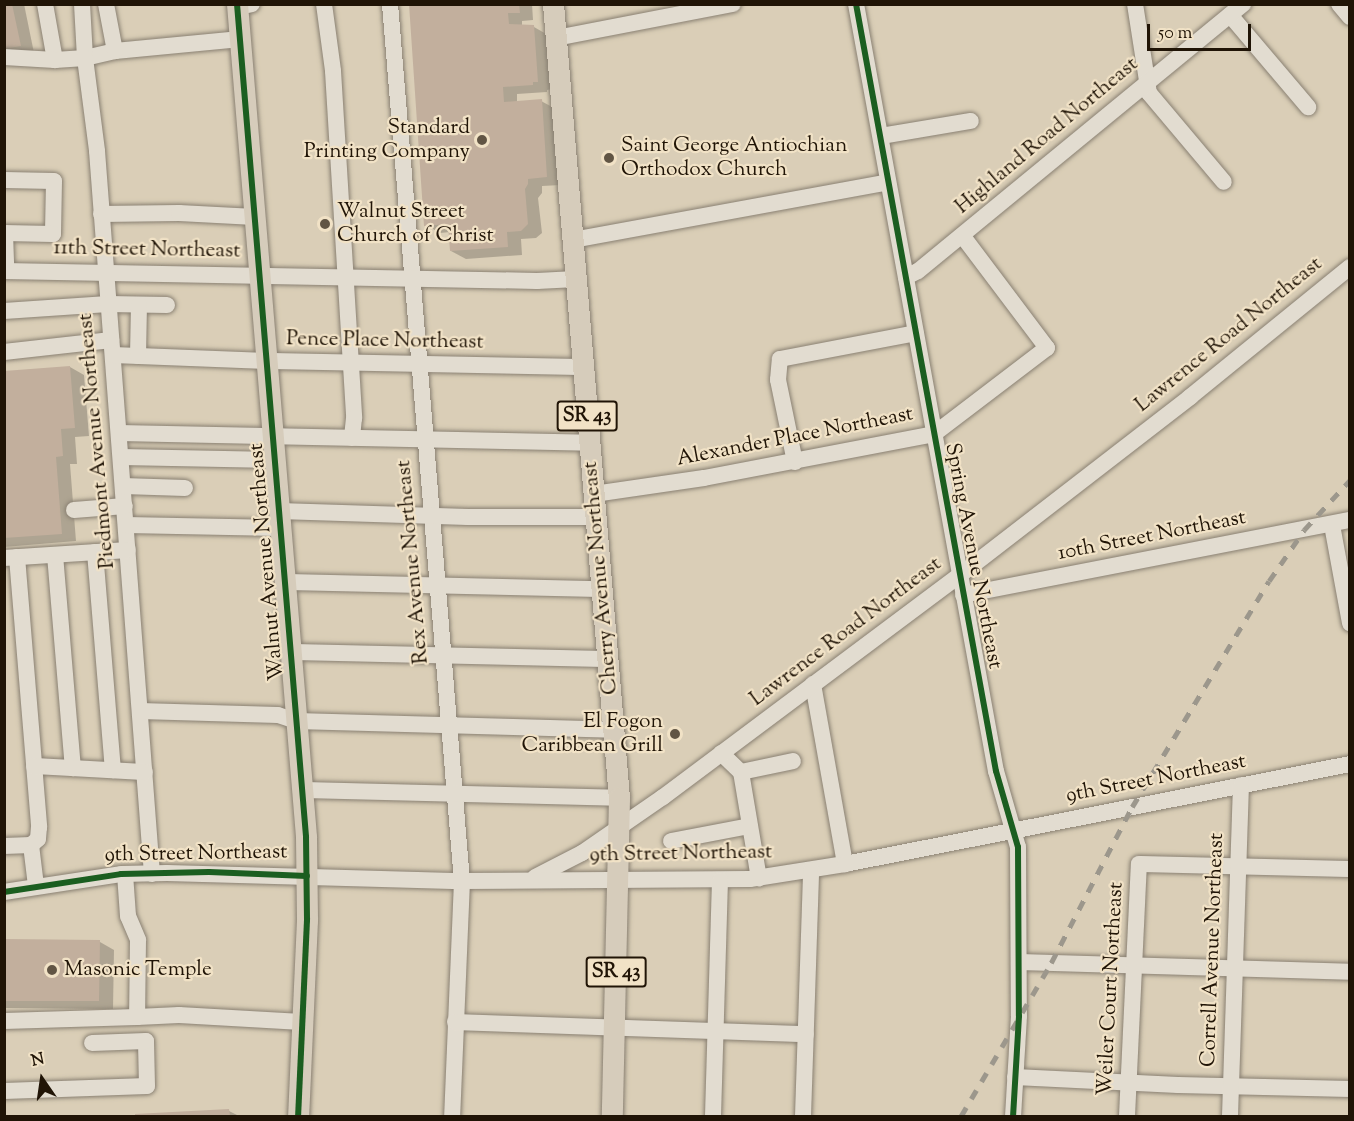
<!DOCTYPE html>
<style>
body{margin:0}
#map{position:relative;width:1354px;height:1121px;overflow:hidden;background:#daceb7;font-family:"Sorts Mill Goudy",serif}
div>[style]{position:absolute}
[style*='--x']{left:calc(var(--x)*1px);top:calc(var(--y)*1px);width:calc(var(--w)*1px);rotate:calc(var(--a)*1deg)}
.shadow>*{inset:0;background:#0003}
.building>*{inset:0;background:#c2af9d}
.roads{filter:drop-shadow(0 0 2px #898072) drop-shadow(0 0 2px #898072)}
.minor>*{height:16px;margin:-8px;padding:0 8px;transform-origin:8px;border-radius:8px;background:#e2dcd0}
.major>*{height:21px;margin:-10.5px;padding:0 10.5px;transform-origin:10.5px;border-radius:10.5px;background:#d6ccbb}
.rail>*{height:4.5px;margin-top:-2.25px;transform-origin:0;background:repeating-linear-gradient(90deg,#9c978c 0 10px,transparent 0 20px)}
.cycleway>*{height:6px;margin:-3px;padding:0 3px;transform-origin:3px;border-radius:3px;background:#1b5e20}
.dots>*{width:16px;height:16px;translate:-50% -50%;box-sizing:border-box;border:3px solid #f1e2c6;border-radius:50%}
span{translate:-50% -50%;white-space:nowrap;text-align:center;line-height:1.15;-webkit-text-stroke:4.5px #f1e2c6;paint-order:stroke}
.shield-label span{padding:2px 4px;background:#f1e2c6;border:2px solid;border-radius:4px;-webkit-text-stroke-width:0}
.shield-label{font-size:20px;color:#201406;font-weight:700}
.poi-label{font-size:21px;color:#201406}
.right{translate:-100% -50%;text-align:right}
.left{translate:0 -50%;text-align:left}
.street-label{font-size:21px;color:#201406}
.frame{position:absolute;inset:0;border:6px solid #201406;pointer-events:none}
.north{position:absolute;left:12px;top:1049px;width:60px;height:60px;-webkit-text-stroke:4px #f1e2c6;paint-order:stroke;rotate:347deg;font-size:16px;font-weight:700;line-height:24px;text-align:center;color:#201406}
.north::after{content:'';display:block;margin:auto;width:21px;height:27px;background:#201406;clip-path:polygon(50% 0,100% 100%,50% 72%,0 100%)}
.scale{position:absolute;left:1147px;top:24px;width:104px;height:27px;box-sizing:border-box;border:3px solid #201406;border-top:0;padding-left:8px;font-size:18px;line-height:21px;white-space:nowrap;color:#201406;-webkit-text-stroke:4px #f1e2c6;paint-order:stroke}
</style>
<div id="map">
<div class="shadow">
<i style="clip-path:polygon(4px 4px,24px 4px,34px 53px,4px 51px)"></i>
<i style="clip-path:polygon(411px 4px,532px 4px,533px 20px,522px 21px,522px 26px,534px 27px,548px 35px,552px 89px,547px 90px,547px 92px,517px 94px,517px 103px,541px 101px,556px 109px,561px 185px,542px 186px,542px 193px,538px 198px,542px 233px,536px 238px,521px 239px,522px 255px,466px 259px,451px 251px,450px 232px,440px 233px,426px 225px)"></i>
<i style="clip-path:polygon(70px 367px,84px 375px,89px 436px,75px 437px,77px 464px,70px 464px,76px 541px,4px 547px,4px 372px)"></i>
<i style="clip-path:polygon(4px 941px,100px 942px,114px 950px,113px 1009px,4px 1008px)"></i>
<i style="clip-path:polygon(229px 1111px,239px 1116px,136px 1116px)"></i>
</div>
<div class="building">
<i style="clip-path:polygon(4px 4px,12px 4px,21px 46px,4px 49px)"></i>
<i style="clip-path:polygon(409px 4px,519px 4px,520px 13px,508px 13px,509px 24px,534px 25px,538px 82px,533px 82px,533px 85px,503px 87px,504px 102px,542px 99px,547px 177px,528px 179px,528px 184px,525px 189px,528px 224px,521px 231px,507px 232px,508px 247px,450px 251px,448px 224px,424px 226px)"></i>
<i style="clip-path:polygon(70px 366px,75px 428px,61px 429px,63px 456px,56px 457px,62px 534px,4px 538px,4px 371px)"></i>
<i style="clip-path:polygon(4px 939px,100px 940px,99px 1001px,4px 1001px)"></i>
<i style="clip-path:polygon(229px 1109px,230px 1116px,135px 1116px,135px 1114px)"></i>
</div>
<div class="roads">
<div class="minor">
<i style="--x:45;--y:4;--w:57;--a:79.9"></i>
<i style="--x:55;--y:60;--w:30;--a:-4"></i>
<i style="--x:85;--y:58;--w:31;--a:-13"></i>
<i style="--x:115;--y:51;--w:126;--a:-5.5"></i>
<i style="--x:82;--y:4;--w:54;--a:86.8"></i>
<i style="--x:85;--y:58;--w:94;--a:82.6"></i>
<i style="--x:97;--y:151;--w:725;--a:85.65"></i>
<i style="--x:106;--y:4;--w:48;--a:79.2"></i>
<i style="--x:324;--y:4;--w:68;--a:82.3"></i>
<i style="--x:333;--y:71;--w:348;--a:86.5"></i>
<i style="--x:354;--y:418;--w:20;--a:96"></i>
<i style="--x:390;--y:4;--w:880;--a:85.31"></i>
<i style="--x:462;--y:881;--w:235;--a:92.4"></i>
<i style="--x:856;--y:4;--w:780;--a:79.66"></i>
<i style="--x:996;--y:771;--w:79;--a:73.9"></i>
<i style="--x:1018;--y:847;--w:169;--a:89.7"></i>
<i style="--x:1019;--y:1016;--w:100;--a:93.4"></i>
<i style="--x:1135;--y:4;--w:90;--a:81.1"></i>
<i style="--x:1149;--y:93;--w:116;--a:49.9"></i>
<i style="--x:1339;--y:4;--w:17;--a:50"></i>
<i style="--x:238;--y:7;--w:14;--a:-12"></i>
<i style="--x:1230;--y:15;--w:121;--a:49.7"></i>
<i style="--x:556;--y:38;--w:180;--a:-10.9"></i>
<i style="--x:4;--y:57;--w:51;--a:3.4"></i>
<i style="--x:881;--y:136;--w:91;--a:-9.5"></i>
<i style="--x:4;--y:180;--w:50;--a:1.1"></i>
<i style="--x:54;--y:181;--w:53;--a:91.1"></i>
<i style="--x:53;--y:234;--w:49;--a:-178.8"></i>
<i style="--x:101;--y:214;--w:78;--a:-0.7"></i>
<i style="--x:179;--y:213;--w:76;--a:3"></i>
<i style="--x:5;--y:233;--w:38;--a:88"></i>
<i style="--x:573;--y:240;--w:320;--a:-10.4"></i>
<i style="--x:4;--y:271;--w:533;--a:1.07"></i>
<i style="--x:537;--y:281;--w:39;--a:-3"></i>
<i style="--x:906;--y:277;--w:13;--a:-27"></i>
<i style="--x:918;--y:271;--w:421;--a:-39.4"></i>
<i style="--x:4;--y:311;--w:104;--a:-3.9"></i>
<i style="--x:108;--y:304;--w:59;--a:1"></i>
<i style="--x:4;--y:352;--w:108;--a:-6.4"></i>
<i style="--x:113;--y:355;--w:154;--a:2.2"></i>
<i style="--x:267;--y:361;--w:317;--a:1.1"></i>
<i style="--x:138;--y:356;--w:51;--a:-88.9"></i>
<i style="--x:119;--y:433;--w:471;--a:1.2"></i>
<i style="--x:121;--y:457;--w:154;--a:1.1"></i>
<i style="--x:795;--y:462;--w:84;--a:-101.7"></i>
<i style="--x:778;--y:380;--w:21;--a:-85"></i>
<i style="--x:780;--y:359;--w:138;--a:-10.8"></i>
<i style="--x:123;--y:486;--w:62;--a:1.8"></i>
<i style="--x:594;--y:494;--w:111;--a:-8.3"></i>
<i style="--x:704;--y:478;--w:234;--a:-10.8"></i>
<i style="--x:934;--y:434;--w:142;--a:-37.3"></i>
<i style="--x:1047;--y:348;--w:141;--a:-127"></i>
<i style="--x:74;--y:510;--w:51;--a:-4.5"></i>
<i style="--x:279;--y:511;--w:189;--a:1.8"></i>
<i style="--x:468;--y:517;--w:128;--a:0"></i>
<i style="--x:126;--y:525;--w:154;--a:1.1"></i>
<i style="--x:1332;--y:525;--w:100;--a:79.6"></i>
<i style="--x:95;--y:552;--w:219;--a:85.3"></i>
<i style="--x:55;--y:555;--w:214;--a:85.2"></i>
<i style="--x:17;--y:557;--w:271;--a:85.3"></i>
<i style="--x:39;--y:827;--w:12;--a:95"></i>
<i style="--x:38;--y:839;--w:9;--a:139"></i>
<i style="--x:4;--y:558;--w:124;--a:-3.7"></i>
<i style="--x:285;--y:582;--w:317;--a:1.3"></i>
<i style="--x:963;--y:595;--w:394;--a:-11"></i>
<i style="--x:291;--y:652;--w:316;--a:1.3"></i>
<i style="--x:813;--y:684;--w:183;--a:79.9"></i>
<i style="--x:140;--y:711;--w:138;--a:1.7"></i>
<i style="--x:278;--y:715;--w:19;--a:18"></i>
<i style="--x:296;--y:721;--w:317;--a:1.6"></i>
<i style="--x:721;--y:753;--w:28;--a:44"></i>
<i style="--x:741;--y:772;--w:108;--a:80.4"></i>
<i style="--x:34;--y:766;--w:111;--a:3.1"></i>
<i style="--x:741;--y:772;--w:53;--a:-11.9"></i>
<i style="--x:302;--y:790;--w:317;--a:1.4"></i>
<i style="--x:671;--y:841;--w:80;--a:-10.8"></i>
<i style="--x:4;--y:846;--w:27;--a:-2"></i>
<i style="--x:31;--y:845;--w:41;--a:83"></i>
<i style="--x:125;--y:874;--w:42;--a:85.9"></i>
<i style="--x:128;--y:916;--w:26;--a:67"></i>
<i style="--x:138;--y:940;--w:77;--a:90.7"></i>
<i style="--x:137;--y:1017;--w:42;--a:-2.7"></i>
<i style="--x:179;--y:1015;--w:123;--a:3.3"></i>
<i style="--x:535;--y:877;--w:53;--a:-27.1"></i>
<i style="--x:582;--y:853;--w:98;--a:-34.7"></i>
<i style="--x:663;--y:797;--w:371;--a:-36.8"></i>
<i style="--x:960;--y:575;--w:291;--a:-37.7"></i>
<i style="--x:1190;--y:397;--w:206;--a:-39.1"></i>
<i style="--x:4;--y:892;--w:118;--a:-8.7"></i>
<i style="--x:121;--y:874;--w:46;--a:-1.2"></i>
<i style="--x:167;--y:873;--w:295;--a:1.6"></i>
<i style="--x:462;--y:881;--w:288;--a:-0.4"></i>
<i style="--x:750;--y:879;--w:96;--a:-9"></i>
<i style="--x:845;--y:864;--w:515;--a:-11.2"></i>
<i style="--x:1019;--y:962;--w:331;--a:1.7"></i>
<i style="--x:4;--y:1021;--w:133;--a:-1.7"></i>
<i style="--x:455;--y:1022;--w:351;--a:2"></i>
<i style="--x:1015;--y:1077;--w:163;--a:2.8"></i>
<i style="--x:1178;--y:1085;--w:172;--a:1.3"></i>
<i style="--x:4;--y:1091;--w:143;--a:-2"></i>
<i style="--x:147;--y:1086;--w:45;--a:-91.3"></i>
<i style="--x:146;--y:1041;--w:54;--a:177.9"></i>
<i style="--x:713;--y:1116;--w:236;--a:-88.3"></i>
<i style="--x:803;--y:1116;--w:246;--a:-88.1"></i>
<i style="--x:1127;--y:1116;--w:252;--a:-87.3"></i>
<i style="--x:1139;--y:864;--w:211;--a:1.4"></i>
<i style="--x:1230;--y:1116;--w:331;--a:-88.1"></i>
</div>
<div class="major">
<i style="--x:237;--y:4;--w:836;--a:85.26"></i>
<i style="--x:306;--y:837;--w:83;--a:89.3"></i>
<i style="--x:307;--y:920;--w:196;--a:92.6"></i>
<i style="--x:553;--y:4;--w:797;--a:85.25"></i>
<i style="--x:619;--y:798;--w:318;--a:91.3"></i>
</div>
</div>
<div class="rail">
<i style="--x:961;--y:1116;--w:178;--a:-59.5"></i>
<i style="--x:1051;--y:963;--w:176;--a:-62.6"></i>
<i style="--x:1132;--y:807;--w:264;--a:-58.8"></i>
<i style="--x:1269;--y:581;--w:62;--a:-55.5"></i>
<i style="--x:1304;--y:530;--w:68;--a:-47.4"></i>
</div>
<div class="cycleway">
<i style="--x:237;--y:4;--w:836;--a:85.26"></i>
<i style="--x:306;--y:837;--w:83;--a:89.3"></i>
<i style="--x:307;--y:920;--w:196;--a:92.6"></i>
<i style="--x:856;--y:4;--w:780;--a:79.66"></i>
<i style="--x:996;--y:771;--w:79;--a:73.9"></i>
<i style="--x:1018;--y:847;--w:169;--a:89.7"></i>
<i style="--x:1019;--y:1016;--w:100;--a:93.4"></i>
<i style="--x:4;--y:892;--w:118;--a:-8.7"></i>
<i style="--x:121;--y:874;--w:88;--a:-1.3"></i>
<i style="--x:209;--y:872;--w:98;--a:2.3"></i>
</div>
<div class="dots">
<i style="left:482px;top:140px;background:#615544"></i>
<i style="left:609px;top:158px;background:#615544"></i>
<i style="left:325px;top:224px;background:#615544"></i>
<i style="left:675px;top:734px;background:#615544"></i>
<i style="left:52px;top:970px;background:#615544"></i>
</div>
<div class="shield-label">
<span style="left:587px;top:416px">SR 43</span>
<span style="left:616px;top:972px">SR 43</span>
</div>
<div class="poi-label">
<span class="right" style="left:470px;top:140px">Standard<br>Printing Company</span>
<span class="left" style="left:621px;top:158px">Saint George Antiochian<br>Orthodox Church</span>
<span class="left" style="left:337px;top:224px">Walnut Street<br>Church of Christ</span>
<span class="right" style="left:663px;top:734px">El Fogon<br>Caribbean Grill</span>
<span class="left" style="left:64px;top:970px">Masonic Temple</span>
</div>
<div class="street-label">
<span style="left:1047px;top:136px;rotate:-40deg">Highland Road Northeast</span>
<span style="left:147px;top:250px;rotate:1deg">11th Street Northeast</span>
<span style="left:1229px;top:335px;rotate:-39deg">Lawrence Road Northeast</span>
<span style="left:385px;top:341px;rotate:1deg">Pence Place Northeast</span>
<span style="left:795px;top:437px;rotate:-11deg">Alexander Place Northeast</span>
<span style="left:97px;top:441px;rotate:-95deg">Piedmont Avenue Northeast</span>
<span style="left:1152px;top:536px;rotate:-11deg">10th Street Northeast</span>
<span style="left:973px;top:556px;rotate:79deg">Spring Avenue Northeast</span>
<span style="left:267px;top:562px;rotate:-95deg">Walnut Avenue Northeast</span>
<span style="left:413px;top:562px;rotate:-95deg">Rex Avenue Northeast</span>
<span style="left:601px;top:578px;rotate:-95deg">Cherry Avenue Northeast</span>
<span style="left:846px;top:632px;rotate:-37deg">Lawrence Road Northeast</span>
<span style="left:1156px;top:779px;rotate:-11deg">9th Street Northeast</span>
<span style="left:196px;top:854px;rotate:-1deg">9th Street Northeast</span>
<span style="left:681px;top:854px;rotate:-1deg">9th Street Northeast</span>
<span style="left:1213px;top:950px;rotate:-88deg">Correll Avenue Northeast</span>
<span style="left:1111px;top:989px;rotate:-87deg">Weiler Court Northeast</span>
</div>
<div class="frame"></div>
<div class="north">N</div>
<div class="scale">50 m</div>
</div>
